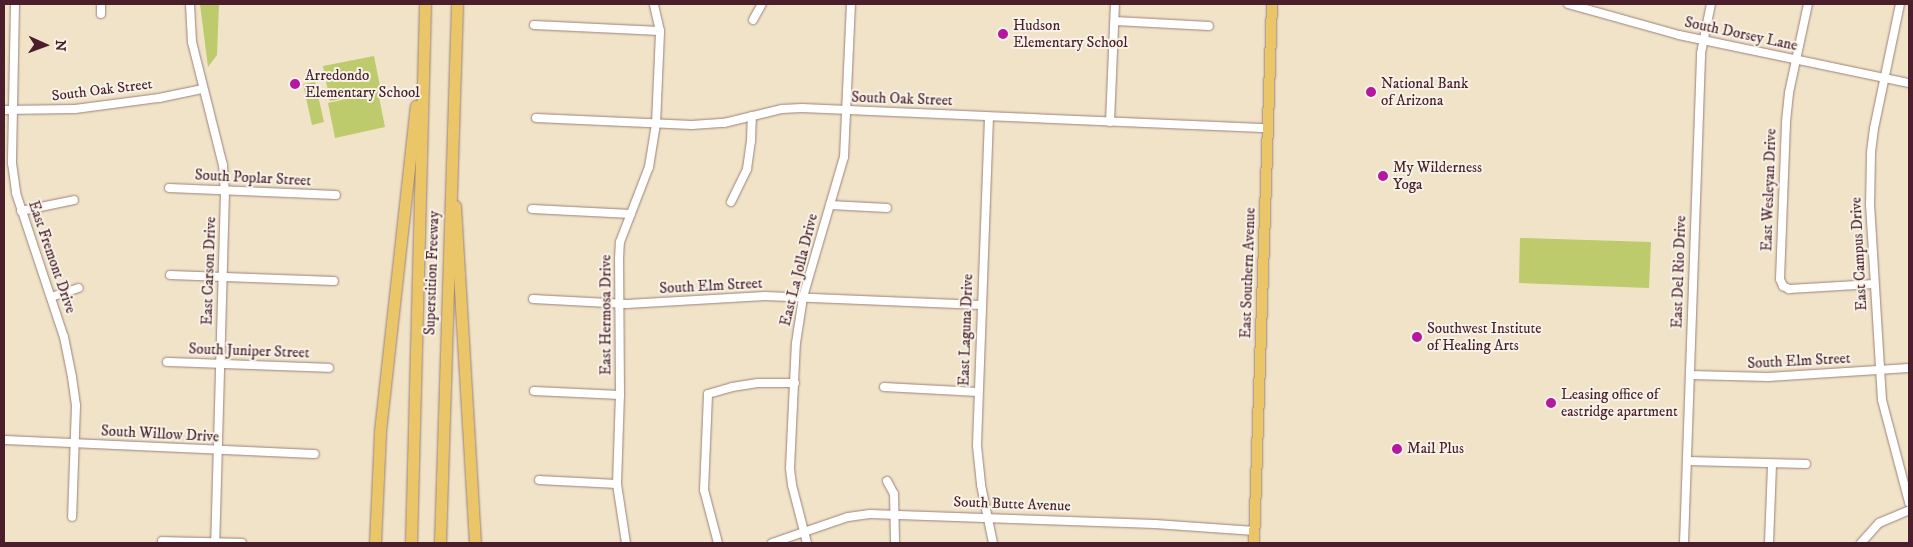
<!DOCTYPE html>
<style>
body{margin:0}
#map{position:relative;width:1913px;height:547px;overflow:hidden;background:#f0e3c8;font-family:"IM FELL DW Pica",serif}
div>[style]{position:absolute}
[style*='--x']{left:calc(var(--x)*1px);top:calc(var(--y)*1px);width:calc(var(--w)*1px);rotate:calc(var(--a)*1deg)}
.green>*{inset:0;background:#bdcb6d}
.roads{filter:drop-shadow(0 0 1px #9d817a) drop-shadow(0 0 1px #9d817a)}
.minor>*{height:8px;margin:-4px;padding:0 4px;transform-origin:4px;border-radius:4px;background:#fff}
.major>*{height:10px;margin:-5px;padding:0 5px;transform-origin:5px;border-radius:5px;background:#eac669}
.highway>*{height:11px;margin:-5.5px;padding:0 5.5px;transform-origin:5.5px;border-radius:5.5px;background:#eac669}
.dots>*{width:14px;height:14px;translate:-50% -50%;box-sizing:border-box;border:2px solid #f7f3e8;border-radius:50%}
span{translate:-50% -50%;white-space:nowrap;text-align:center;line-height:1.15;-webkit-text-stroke:4px #f7f3e8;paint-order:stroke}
.poi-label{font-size:15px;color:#4a1f2b}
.left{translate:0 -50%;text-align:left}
.street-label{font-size:15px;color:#4a1f2b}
.frame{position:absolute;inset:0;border:5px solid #4a1f2b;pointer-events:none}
.north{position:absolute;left:20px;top:20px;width:50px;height:50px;-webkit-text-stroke:4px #f7f3e8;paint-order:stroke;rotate:92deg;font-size:14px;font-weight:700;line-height:20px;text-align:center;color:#4a1f2b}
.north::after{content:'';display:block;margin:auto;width:18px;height:22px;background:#4a1f2b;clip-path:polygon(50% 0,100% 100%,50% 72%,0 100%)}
</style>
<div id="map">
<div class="green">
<i style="clip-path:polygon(200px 4px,219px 4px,217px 55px,208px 67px)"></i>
<i style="clip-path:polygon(374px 56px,381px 91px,330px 101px,323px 66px)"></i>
<i style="clip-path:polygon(315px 82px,324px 122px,312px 125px,303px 84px)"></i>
<i style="clip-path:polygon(378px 92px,385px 127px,335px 138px,328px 103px)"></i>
<i style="clip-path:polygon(1520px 238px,1651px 242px,1649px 288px,1519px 283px)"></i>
</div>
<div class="roads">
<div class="minor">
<i style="--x:15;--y:4;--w:159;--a:91.1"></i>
<i style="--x:12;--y:163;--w:30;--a:82"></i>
<i style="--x:16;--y:193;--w:152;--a:71.6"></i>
<i style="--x:64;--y:337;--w:41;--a:78.7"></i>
<i style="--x:72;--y:377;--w:28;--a:82"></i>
<i style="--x:76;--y:405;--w:112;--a:92"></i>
<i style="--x:190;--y:4;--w:38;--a:87"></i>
<i style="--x:192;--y:42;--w:127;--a:75.9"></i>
<i style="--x:223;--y:165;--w:27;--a:86"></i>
<i style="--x:225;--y:192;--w:351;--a:91.6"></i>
<i style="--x:1568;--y:4;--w:115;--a:15.6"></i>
<i style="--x:1679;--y:35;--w:235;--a:11.8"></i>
<i style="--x:1808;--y:4;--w:91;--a:102.1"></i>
<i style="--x:1789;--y:93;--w:30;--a:96"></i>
<i style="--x:1786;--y:123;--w:156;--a:92.2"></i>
<i style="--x:1780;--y:279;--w:8;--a:67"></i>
<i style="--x:1783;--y:286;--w:7;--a:27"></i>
<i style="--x:1789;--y:289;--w:85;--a:-3.4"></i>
<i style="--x:1900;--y:4;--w:127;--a:101.8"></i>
<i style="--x:1874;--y:128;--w:26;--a:97"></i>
<i style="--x:1871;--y:154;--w:50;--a:91.1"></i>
<i style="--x:1870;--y:204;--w:196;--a:86.5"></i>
<i style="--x:1882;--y:400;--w:106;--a:75.2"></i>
<i style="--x:101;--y:14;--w:10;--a:-90"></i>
<i style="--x:753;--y:20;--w:18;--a:-61"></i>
<i style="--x:1115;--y:21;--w:94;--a:3"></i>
<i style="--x:534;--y:25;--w:126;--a:2.7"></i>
<i style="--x:4;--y:110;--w:71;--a:-0.8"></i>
<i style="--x:75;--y:109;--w:85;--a:-7.5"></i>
<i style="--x:159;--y:98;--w:45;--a:-11.6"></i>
<i style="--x:989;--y:117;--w:329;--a:92.1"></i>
<i style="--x:977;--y:446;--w:39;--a:84"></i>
<i style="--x:981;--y:485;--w:59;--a:78.3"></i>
<i style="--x:536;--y:118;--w:156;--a:2.6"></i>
<i style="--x:692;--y:125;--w:32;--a:-4"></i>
<i style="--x:724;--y:123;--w:60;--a:-13.6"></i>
<i style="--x:782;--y:109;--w:20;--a:-3"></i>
<i style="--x:802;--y:108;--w:466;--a:2.5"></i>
<i style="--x:1110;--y:122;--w:118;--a:-87.6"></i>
<i style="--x:169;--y:188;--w:167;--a:2.4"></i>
<i style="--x:731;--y:202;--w:37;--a:-64"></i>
<i style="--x:747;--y:169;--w:28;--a:-82"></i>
<i style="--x:751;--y:141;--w:25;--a:-88"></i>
<i style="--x:830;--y:205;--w:57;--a:3"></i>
<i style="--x:532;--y:209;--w:99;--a:2.9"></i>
<i style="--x:21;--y:211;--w:54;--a:-11.7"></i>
<i style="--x:170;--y:275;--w:164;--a:2.1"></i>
<i style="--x:51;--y:297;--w:29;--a:-18"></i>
<i style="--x:533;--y:299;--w:94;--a:3"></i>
<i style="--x:627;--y:304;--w:138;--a:-3.3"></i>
<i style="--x:765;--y:296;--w:216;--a:2.4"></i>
<i style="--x:167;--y:362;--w:162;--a:2.1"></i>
<i style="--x:1690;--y:375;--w:78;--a:1.5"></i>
<i style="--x:1768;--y:377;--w:141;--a:-3.7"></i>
<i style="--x:884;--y:387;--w:94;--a:3"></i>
<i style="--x:534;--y:391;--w:86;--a:2.7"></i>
<i style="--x:4;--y:440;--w:311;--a:2.6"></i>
<i style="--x:1687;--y:461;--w:119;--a:1.4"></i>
<i style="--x:539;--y:480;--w:78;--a:2.9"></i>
<i style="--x:887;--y:481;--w:15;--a:62"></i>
<i style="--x:894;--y:494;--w:49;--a:88.8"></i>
<i style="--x:162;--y:541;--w:80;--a:1.4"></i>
<i style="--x:626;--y:543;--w:60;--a:-98.7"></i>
<i style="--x:617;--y:484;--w:89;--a:-88.1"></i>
<i style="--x:620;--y:395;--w:136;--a:-90.4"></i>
<i style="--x:619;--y:259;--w:17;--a:-87"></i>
<i style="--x:620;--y:242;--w:80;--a:-68.9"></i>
<i style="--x:649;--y:167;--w:44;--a:-80.8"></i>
<i style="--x:656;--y:124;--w:93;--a:-87.5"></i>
<i style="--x:660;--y:31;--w:28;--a:-103"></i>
<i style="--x:718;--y:543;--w:55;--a:-104.8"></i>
<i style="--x:704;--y:490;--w:96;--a:-87.6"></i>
<i style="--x:708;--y:394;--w:25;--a:-16"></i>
<i style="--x:732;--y:387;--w:26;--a:-9"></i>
<i style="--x:758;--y:383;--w:37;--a:0"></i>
<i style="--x:772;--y:543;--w:80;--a:-18.9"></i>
<i style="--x:848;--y:517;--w:22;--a:-8"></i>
<i style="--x:870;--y:514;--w:285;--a:2"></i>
<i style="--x:1155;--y:524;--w:100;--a:4"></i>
<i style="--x:807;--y:543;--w:60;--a:-104.5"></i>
<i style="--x:792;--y:485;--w:17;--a:-97"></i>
<i style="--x:790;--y:468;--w:125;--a:-87.3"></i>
<i style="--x:796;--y:343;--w:47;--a:-81.3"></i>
<i style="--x:803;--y:297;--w:146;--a:-73.7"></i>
<i style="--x:844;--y:157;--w:153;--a:-87.4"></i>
<i style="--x:1684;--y:543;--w:490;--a:-88"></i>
<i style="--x:1701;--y:53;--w:50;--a:-78.5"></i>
<i style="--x:1769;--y:543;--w:79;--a:-87.8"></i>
<i style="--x:1861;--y:543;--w:27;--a:-48"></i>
<i style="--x:1879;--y:523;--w:33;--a:-23"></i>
</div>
<div class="major">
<i style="--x:1254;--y:543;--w:539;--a:-88.09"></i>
</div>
<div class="highway">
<i style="--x:455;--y:206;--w:338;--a:86.6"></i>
<i style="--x:375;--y:543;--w:112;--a:-87.4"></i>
<i style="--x:380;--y:431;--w:327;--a:-83.7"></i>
<i style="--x:411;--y:543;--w:539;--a:-88.51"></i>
<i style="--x:440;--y:543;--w:539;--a:-88.19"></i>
</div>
</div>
<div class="dots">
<i style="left:1003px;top:34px;background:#b5179e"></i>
<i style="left:295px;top:84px;background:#b5179e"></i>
<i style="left:1371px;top:92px;background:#b5179e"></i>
<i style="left:1383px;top:176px;background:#b5179e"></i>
<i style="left:1417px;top:337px;background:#b5179e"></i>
<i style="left:1551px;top:403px;background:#b5179e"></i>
<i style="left:1397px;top:449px;background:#b5179e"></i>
</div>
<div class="poi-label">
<span class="left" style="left:1013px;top:34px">Hudson<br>Elementary School</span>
<span class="left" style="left:305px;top:84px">Arredondo<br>Elementary School</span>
<span class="left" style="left:1381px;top:92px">National Bank<br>of Arizona</span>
<span class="left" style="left:1393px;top:176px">My Wilderness<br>Yoga</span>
<span class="left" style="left:1427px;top:337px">Southwest Institute<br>of Healing Arts</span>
<span class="left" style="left:1561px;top:403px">Leasing office of<br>eastridge apartment</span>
<span class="left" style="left:1407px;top:449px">Mail Plus</span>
</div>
<div class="street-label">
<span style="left:1741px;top:34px;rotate:12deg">South Dorsey Lane</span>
<span style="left:102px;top:90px;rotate:-7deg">South Oak Street</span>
<span style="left:902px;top:99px;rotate:2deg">South Oak Street</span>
<span style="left:253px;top:178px;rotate:3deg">South Poplar Street</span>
<span style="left:1769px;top:190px;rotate:-88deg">East Wesleyan Drive</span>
<span style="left:1859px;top:254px;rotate:-93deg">East Campus Drive</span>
<span style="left:52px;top:257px;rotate:71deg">East Fremont Drive</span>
<span style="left:799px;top:270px;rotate:-76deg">East La Jolla Drive</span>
<span style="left:209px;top:271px;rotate:-88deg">East Carson Drive</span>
<span style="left:1679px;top:272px;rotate:-88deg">East Del Rio Drive</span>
<span style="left:432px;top:273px;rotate:-88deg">Superstition Freeway</span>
<span style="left:1248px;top:273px;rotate:-88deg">East Southern Avenue</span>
<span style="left:711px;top:286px;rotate:-3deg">South Elm Street</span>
<span style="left:606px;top:315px;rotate:-90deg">East Hermosa Drive</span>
<span style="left:966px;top:330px;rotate:-88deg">East Laguna Drive</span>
<span style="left:249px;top:351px;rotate:2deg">South Juniper Street</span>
<span style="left:1799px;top:361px;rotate:-3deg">South Elm Street</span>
<span style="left:160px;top:434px;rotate:3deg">South Willow Drive</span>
<span style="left:1012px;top:504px;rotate:2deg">South Butte Avenue</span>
</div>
<div class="frame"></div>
<div class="north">N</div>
</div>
